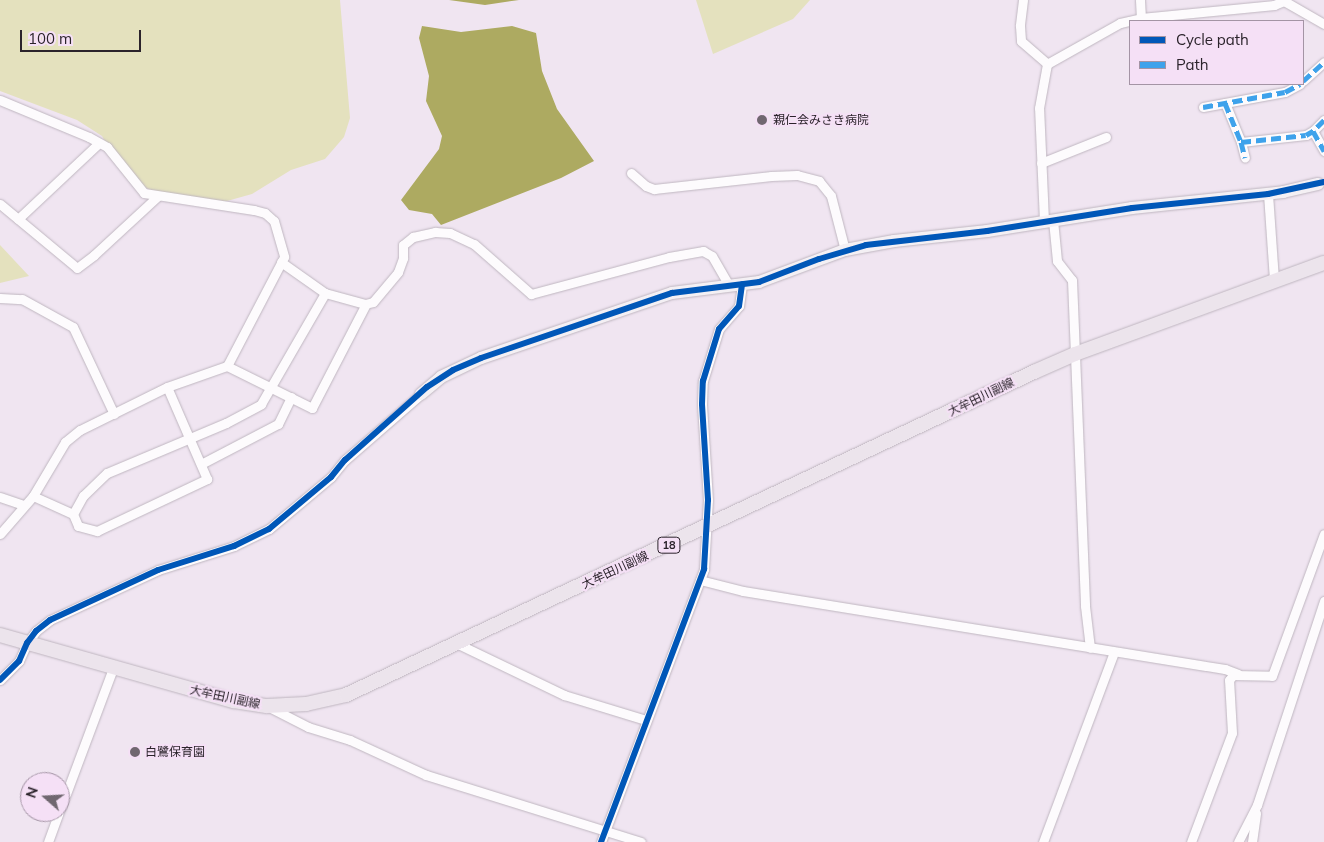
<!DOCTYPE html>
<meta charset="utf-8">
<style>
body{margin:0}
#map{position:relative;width:1324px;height:842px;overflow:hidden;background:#f0e5f1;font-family:Mulish,"Noto Sans JP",sans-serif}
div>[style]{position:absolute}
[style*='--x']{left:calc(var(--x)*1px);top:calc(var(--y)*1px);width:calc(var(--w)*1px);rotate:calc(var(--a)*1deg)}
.green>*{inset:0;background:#e4e1be}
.water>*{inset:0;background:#adaa61}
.roads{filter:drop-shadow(0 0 1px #bfb6c0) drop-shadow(0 0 1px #bfb6c0)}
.street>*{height:9px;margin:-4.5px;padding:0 4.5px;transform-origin:4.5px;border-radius:4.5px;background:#fdfbfd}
.secondary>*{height:12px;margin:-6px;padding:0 6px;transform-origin:6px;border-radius:6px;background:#f4f0f4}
.primary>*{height:14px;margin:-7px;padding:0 7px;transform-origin:7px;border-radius:7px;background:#ece4ec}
.quiet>*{height:5px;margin-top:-2.5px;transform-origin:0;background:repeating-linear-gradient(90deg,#3ea2eb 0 10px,transparent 0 15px)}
.cycleway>*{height:6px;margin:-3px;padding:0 3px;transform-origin:3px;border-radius:3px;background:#0057b8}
.dots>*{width:14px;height:14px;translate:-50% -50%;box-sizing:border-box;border:2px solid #f5e0f6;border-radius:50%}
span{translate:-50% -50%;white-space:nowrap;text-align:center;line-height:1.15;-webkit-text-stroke:4px #f5e0f6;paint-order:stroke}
.shield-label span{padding:1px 4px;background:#f5e0f6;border:1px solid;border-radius:4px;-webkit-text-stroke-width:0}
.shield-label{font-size:11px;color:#2b232b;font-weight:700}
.poi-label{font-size:12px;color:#2b232b}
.left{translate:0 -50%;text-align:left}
.street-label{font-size:12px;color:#2b232b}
.legend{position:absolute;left:1129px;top:20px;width:175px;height:65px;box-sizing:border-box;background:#f5e0f6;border:1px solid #a494a5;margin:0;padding:6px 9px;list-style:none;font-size:15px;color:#2b232b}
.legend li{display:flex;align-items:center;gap:10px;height:25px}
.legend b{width:25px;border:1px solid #a494a5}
.north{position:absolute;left:20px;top:772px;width:50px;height:50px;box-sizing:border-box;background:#f5e0f6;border:1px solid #a494a5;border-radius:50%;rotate:289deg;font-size:14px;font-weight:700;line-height:20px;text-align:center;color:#2b232b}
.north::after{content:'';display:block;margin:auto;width:18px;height:22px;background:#706770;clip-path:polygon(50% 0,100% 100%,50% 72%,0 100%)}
.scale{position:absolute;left:20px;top:30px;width:121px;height:22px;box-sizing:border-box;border:2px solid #2b232b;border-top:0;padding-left:6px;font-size:15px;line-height:18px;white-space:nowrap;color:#2b232b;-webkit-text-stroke:4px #f5e0f6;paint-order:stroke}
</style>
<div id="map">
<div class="green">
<i style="clip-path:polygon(0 0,340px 0,350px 118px,344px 137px,325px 159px,291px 170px,252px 194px,227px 201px,168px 199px,125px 177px,102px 136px,77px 120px,0 91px)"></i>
<i style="clip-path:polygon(696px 0,810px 0,793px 19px,713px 54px)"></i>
<i style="clip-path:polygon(0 245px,29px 276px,0 283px)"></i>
</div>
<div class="water">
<i style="clip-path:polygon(449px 0,519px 0,485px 5px)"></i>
<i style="clip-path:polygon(422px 26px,461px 32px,512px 26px,536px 33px,542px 71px,557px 109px,594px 161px,561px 178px,441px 225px,432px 214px,409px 210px,401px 200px,439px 149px,442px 136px,426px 101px,429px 76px,419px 38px)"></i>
</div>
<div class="roads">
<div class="street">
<i style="--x:1023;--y:0;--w:26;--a:97"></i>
<i style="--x:1020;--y:26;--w:15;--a:86"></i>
<i style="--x:1021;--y:41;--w:35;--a:41"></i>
<i style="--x:1140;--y:0;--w:18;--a:87"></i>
<i style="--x:1284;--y:1;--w:46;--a:29.9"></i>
<i style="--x:1303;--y:81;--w:28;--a:-42"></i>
<i style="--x:0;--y:100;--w:96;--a:22.6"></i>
<i style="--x:89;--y:137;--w:21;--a:29"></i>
<i style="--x:107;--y:147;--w:59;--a:51.2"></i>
<i style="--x:144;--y:193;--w:111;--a:8.8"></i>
<i style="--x:254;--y:210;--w:11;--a:15"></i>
<i style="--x:265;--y:213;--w:12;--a:42"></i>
<i style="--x:274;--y:221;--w:37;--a:74"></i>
<i style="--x:284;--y:257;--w:123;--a:117.6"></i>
<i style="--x:1225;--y:103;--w:42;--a:67.7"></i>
<i style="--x:1241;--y:142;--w:16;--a:76"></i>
<i style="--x:1203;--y:107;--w:83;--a:-10.4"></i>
<i style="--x:1285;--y:92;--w:17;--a:-28"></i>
<i style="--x:1324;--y:120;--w:16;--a:135"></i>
<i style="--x:1313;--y:131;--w:23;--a:61"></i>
<i style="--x:1241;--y:142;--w:65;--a:-6.1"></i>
<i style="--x:1306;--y:135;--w:8;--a:-30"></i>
<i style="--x:1041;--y:163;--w:70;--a:-21.8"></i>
<i style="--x:631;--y:173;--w:20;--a:41"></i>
<i style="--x:646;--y:186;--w:9;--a:21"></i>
<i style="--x:654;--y:189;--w:118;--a:-6.3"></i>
<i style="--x:771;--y:176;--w:26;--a:-2"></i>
<i style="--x:797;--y:175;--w:23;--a:15"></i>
<i style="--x:819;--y:181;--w:19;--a:51"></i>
<i style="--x:831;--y:196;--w:56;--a:75.5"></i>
<i style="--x:1268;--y:194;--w:86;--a:86"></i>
<i style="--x:0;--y:204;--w:100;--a:39.7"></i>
<i style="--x:77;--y:268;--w:21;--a:-37"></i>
<i style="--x:94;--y:255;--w:87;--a:-42.7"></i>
<i style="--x:18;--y:219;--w:111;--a:-43.2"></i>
<i style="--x:1053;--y:220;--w:41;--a:84.4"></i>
<i style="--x:1057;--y:261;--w:24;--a:52"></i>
<i style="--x:1072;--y:280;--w:326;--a:87.7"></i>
<i style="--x:1085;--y:606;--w:42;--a:83.2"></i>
<i style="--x:1044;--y:221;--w:113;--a:-92.5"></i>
<i style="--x:1039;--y:108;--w:45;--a:-79.7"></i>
<i style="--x:1047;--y:64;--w:84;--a:-29.3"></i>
<i style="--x:1120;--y:23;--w:22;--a:-13"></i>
<i style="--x:1141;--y:18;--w:134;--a:-5.6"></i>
<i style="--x:1274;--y:5;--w:11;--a:-22"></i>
<i style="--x:281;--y:262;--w:54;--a:35.2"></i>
<i style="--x:325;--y:293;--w:41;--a:15.4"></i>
<i style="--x:365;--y:304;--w:8;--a:-14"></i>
<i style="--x:373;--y:302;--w:39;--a:-50"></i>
<i style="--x:398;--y:272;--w:15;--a:-70"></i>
<i style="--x:403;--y:258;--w:13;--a:-90"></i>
<i style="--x:403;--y:245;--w:13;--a:-39"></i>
<i style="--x:413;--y:237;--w:23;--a:-13"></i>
<i style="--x:435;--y:232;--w:15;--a:4"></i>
<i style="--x:450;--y:233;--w:26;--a:25"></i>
<i style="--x:474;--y:244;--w:76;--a:41.3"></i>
<i style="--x:531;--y:294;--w:143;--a:-15"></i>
<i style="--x:669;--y:257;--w:35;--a:-10"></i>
<i style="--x:703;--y:251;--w:10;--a:29"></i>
<i style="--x:712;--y:256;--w:34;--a:60"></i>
<i style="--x:0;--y:298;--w:22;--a:3"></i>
<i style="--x:22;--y:299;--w:58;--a:28.8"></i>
<i style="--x:73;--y:327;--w:96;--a:64.8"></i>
<i style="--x:201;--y:464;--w:87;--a:-27.5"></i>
<i style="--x:278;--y:424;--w:30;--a:-64"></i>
<i style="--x:33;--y:496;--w:44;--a:24.2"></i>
<i style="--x:73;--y:514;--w:13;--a:67"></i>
<i style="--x:78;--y:526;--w:20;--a:15"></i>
<i style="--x:97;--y:531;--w:122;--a:-25.3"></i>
<i style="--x:207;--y:479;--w:100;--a:-113.5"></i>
<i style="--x:0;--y:497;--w:24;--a:19"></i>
<i style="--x:73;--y:514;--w:21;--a:-61"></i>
<i style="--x:83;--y:496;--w:33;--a:-44"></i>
<i style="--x:107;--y:473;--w:129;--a:-22.8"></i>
<i style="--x:226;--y:423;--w:40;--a:-28"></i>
<i style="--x:261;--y:404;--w:128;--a:-60"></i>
<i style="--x:0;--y:534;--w:50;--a:-49"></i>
<i style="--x:33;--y:496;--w:63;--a:-59.3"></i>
<i style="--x:65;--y:442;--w:19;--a:-39"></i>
<i style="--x:80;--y:430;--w:97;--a:-26.3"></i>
<i style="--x:167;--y:387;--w:64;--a:-19.3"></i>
<i style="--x:227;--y:366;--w:95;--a:26.3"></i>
<i style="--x:312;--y:408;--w:117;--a:-62.6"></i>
<i style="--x:700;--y:580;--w:44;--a:14.3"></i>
<i style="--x:743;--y:591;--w:488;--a:9.2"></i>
<i style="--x:1225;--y:669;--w:14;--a:21"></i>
<i style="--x:458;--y:644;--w:118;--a:25.7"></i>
<i style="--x:564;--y:695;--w:86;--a:17"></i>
<i style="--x:0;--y:680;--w:27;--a:-45"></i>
<i style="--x:19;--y:661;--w:20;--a:-66"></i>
<i style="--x:27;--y:643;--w:15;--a:-53"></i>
<i style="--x:36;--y:631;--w:18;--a:-38"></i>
<i style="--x:50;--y:620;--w:119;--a:-24.8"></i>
<i style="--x:158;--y:570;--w:80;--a:-17.5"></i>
<i style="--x:234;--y:546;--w:39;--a:-26"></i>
<i style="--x:269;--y:529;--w:81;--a:-40"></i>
<i style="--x:331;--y:477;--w:22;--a:-51"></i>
<i style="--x:345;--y:460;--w:101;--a:-41"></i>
<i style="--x:269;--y:707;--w:44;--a:27.1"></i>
<i style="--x:308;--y:727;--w:44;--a:17.2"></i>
<i style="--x:350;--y:740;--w:84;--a:24.7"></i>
<i style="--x:426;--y:775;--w:225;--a:17.3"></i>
<i style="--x:60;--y:810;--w:152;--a:-69.5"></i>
<i style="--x:48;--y:842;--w:32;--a:-70"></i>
<i style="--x:601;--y:842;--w:292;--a:-69.3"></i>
<i style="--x:704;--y:569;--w:69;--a:-86.7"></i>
<i style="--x:708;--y:500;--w:96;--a:-93.6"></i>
<i style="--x:702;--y:404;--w:23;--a:-88"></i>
<i style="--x:703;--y:381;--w:54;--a:-72.9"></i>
<i style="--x:719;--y:329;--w:30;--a:-49"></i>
<i style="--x:739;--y:306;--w:22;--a:-82"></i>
<i style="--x:1043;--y:842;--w:203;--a:-69.5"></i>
<i style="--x:1191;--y:842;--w:116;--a:-69.4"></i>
<i style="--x:1232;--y:733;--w:53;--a:-93.2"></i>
<i style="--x:1229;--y:680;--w:6;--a:-51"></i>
<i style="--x:1233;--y:675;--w:39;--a:1"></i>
<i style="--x:1272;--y:676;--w:151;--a:-69.9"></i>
<i style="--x:1238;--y:842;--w:42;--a:-62.8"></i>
<i style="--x:1257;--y:805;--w:215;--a:-71.8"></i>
<i style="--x:1252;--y:842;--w:29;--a:-82"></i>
</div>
<div class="secondary">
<i style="--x:421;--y:394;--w:26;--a:-40"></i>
<i style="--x:441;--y:377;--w:44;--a:-25.4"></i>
<i style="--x:481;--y:358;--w:202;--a:-18.8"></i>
<i style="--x:672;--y:293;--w:88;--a:-7.2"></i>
<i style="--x:759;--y:282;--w:92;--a:-20.4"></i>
<i style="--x:845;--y:250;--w:50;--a:-10.4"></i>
<i style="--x:894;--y:241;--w:94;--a:-6.1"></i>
<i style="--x:987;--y:231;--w:147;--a:-9"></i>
<i style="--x:1132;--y:208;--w:152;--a:-6"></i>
<i style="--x:1283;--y:192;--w:36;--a:-13"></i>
</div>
<div class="primary">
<i style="--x:0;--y:635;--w:243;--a:15.8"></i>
<i style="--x:234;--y:701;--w:33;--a:9"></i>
<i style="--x:267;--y:706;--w:39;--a:-3"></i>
<i style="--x:306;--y:704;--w:41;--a:-12.7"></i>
<i style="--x:346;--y:695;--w:760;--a:-25.15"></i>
<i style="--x:1034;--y:372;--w:45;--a:-23.7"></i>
<i style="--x:1075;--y:354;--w:265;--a:-20.1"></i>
</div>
</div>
<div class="quiet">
<i style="--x:1303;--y:81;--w:28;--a:-42"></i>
<i style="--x:1225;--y:103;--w:42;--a:67.7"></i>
<i style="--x:1241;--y:142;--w:16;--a:76"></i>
<i style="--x:1203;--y:107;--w:83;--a:-10.4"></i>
<i style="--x:1285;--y:92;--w:17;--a:-28"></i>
<i style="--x:1324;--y:120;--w:16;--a:135"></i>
<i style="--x:1313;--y:131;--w:23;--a:61"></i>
<i style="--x:1241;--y:142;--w:65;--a:-6.1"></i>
<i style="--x:1306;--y:135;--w:8;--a:-30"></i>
</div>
<div class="cycleway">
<i style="--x:0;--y:680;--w:27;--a:-45"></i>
<i style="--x:19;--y:661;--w:20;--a:-66"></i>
<i style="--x:27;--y:643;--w:15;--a:-53"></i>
<i style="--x:36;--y:631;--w:18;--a:-38"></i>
<i style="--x:50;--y:620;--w:119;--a:-24.8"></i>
<i style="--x:158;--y:570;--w:80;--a:-17.5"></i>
<i style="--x:234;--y:546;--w:39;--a:-26"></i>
<i style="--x:269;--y:529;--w:81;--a:-40"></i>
<i style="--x:331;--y:477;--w:22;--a:-51"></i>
<i style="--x:345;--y:460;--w:110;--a:-41.7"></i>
<i style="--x:427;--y:387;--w:31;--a:-33"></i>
<i style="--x:453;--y:370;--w:30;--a:-23"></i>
<i style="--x:481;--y:358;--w:202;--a:-18.8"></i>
<i style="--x:672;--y:293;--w:88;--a:-7.2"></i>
<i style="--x:759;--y:282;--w:64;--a:-21"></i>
<i style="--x:819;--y:259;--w:49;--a:-16.6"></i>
<i style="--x:866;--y:245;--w:122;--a:-6.6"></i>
<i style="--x:987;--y:231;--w:147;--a:-9"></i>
<i style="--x:1132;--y:208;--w:137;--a:-5.9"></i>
<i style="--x:1268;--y:194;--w:57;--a:-12.1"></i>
<i style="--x:601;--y:842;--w:292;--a:-69.3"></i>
<i style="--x:704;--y:569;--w:69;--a:-86.7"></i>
<i style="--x:708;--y:500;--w:96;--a:-93.6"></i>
<i style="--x:702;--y:404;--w:23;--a:-88"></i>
<i style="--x:703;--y:381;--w:54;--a:-72.9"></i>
<i style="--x:719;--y:329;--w:30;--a:-49"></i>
<i style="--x:739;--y:306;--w:22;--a:-82"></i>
</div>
<div class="dots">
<i style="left:762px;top:120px;background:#706770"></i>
<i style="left:135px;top:752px;background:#706770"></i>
</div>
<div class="shield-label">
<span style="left:669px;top:545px">18</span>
</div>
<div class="poi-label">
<span class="left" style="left:773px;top:120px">親仁会みさき病院</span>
<span class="left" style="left:145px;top:752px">白鷺保育園</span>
</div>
<div class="street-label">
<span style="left:981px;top:397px;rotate:-26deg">大牟田川副線</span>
<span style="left:615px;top:570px;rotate:-25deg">大牟田川副線</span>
<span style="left:225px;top:697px;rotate:12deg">大牟田川副線</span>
</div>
<ul class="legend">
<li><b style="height:6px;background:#0057b8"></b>Cycle path</li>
<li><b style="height:6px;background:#3ea2eb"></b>Path</li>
</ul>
<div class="north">N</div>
<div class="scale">100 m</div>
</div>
